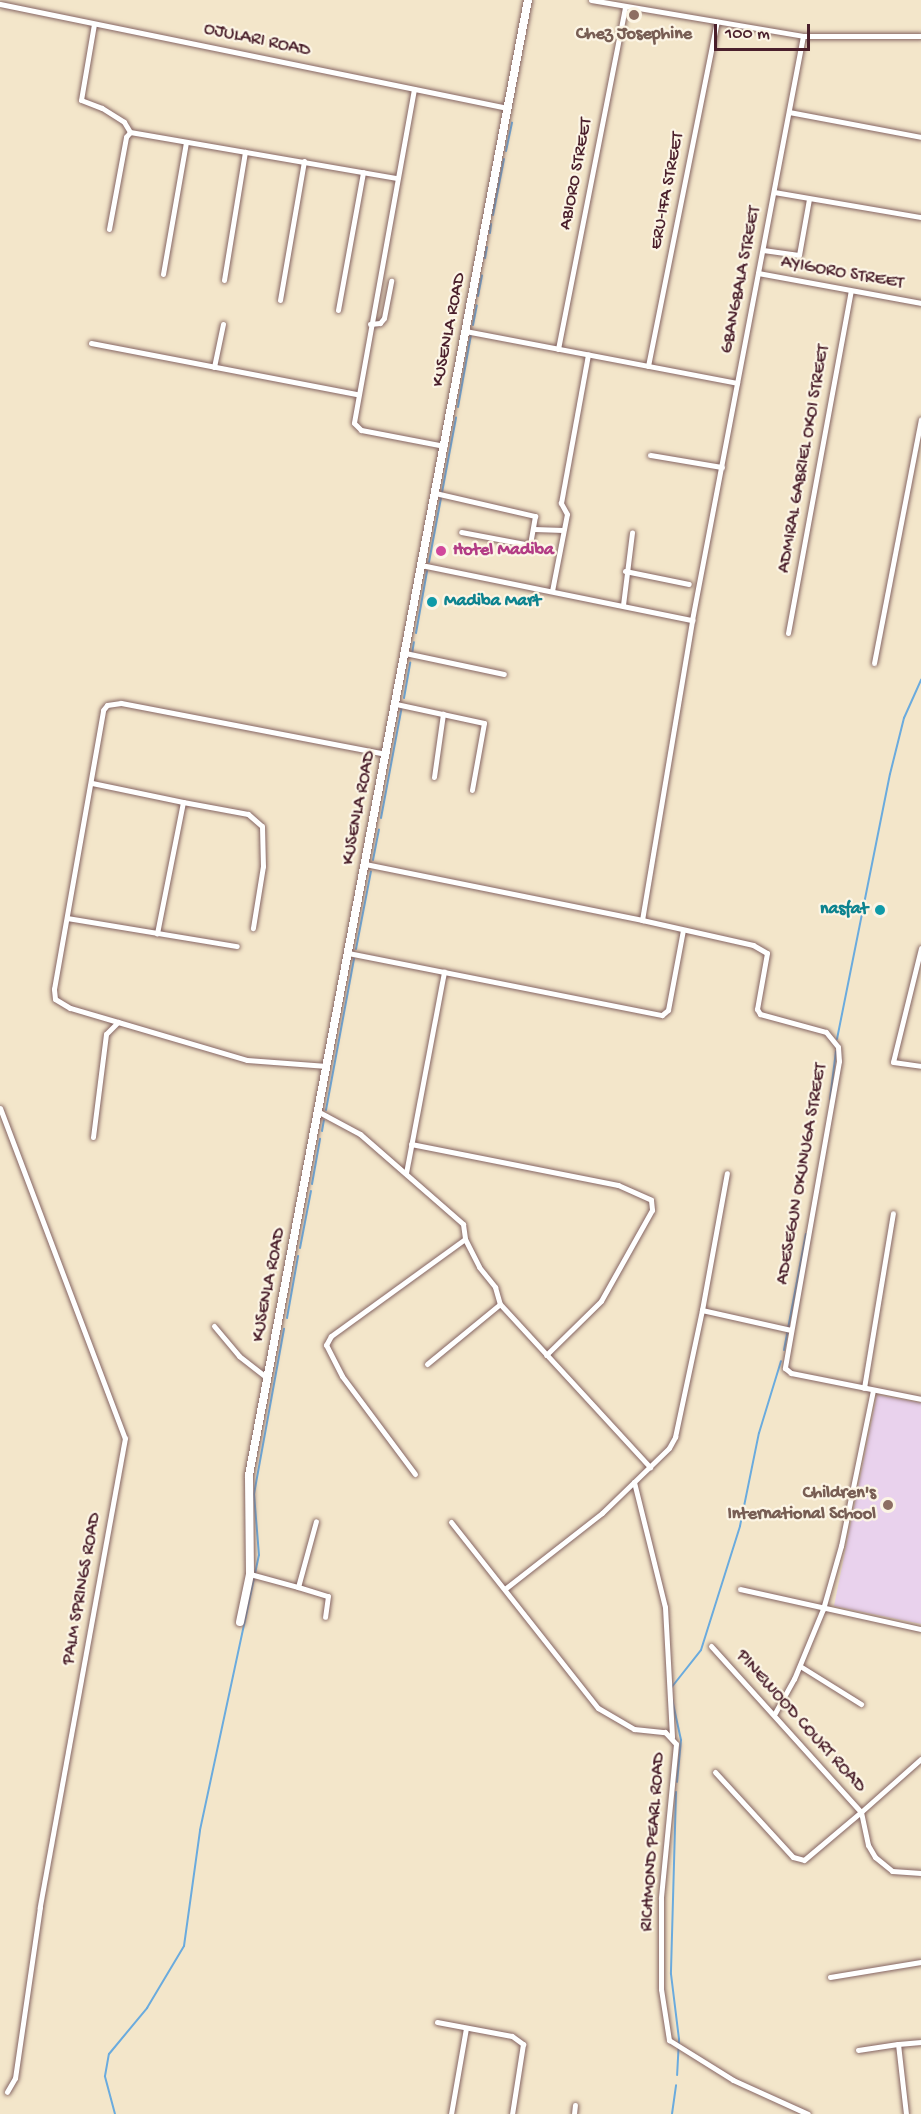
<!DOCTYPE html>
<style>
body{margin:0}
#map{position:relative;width:921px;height:2114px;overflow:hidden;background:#f3e6ca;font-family:"Gochi Hand",sans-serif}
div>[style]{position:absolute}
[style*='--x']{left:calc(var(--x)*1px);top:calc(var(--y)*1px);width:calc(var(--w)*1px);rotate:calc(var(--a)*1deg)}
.built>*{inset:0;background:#e9d2ed}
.stream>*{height:2px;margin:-1px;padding:0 1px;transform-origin:1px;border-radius:1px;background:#6aabde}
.roads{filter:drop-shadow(0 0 2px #856563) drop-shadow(0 0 2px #856563)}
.minor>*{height:5px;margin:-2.5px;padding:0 2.5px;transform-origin:2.5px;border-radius:2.5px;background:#fff}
.secondary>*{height:8px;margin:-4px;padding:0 4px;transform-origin:4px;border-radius:4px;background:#fff}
.dots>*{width:16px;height:16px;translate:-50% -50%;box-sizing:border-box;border:3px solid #fcf5e5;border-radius:50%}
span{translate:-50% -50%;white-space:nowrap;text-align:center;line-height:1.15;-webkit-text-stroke:4.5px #fcf5e5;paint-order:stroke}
.education-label{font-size:18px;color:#785e54;font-weight:700}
.right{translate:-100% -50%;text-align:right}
.street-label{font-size:18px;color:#4a1f2b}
.hotel-label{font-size:18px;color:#b23c85;font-weight:700}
.left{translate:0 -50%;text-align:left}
.culture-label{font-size:18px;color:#0d838f;font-weight:700}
.scale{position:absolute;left:714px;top:24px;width:96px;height:27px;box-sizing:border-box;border:3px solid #4a1f2b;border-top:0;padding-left:8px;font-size:18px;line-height:21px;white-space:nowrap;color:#4a1f2b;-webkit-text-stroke:4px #fcf5e5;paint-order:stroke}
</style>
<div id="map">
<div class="built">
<i style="clip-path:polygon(877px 1395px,921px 1403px,921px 1624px,834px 1606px)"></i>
</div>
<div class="stream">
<i style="--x:506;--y:151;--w:29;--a:-78"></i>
<i style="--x:493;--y:215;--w:57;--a:-78.9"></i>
<i style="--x:490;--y:233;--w:9;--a:-84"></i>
<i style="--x:485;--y:258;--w:11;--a:-80"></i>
<i style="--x:478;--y:296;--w:21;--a:-79"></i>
<i style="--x:473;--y:325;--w:20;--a:-79"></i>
<i style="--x:458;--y:407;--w:73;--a:-79.8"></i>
<i style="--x:429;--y:562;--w:147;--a:-79.4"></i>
<i style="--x:416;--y:633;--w:63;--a:-79.9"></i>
<i style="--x:412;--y:654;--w:12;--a:-81"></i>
<i style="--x:404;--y:698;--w:36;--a:-80"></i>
<i style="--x:381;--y:818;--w:114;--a:-79.4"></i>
<i style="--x:373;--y:860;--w:31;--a:-79"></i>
<i style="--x:356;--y:949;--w:79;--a:-79.1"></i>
<i style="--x:837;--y:1039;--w:270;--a:-78.7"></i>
<i style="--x:890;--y:774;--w:58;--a:-76"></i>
<i style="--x:904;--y:718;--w:42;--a:-65.9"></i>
<i style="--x:830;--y:1099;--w:48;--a:-82.9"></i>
<i style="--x:326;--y:1110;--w:154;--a:-79.5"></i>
<i style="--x:322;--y:1131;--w:11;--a:-80"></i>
<i style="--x:312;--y:1184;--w:46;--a:-79.9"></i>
<i style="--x:300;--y:1248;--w:58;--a:-79.1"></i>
<i style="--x:287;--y:1318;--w:63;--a:-79.9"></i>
<i style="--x:784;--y:1350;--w:118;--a:-79.3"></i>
<i style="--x:671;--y:1688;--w:48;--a:-51.7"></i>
<i style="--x:701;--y:1650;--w:130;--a:-72.5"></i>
<i style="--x:740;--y:1526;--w:95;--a:-78.5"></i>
<i style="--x:759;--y:1433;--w:75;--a:-73"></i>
<i style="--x:672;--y:1699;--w:42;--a:77.6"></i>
<i style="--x:681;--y:1740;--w:42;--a:95.4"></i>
<i style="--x:676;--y:1792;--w:182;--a:91.6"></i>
<i style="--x:671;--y:1974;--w:65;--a:83"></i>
<i style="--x:679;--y:2039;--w:36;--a:93"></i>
<i style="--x:115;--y:2114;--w:39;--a:-105"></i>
<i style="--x:105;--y:2076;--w:22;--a:-80"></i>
<i style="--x:109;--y:2054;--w:60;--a:-50.4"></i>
<i style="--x:147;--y:2008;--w:72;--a:-59.2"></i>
<i style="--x:184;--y:1946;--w:117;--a:-82.1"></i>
<i style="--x:200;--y:1830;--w:281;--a:-77.9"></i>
<i style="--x:259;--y:1555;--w:61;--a:-94.7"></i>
<i style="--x:254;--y:1494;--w:168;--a:-79.7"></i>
<i style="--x:672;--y:2114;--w:29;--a:-82"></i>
</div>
<div class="roads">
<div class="minor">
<i style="--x:591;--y:0;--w:215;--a:9.6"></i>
<i style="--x:803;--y:36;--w:118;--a:0"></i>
<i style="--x:0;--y:4;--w:518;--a:11.59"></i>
<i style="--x:94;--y:24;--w:77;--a:99.7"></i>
<i style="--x:81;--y:100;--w:22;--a:21"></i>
<i style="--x:102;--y:108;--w:26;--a:32"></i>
<i style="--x:124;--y:122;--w:12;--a:59"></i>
<i style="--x:130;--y:132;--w:271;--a:9.8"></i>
<i style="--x:414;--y:89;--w:339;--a:100.2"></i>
<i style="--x:354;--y:423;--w:10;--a:45"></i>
<i style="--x:361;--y:430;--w:85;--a:10.9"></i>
<i style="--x:789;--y:112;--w:134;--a:10.7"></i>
<i style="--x:774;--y:192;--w:149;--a:9.7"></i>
<i style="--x:109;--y:229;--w:94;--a:-79.5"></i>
<i style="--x:126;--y:137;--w:6;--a:-51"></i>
<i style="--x:763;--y:250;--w:36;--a:8"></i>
<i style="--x:799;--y:255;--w:57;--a:-79.9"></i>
<i style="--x:758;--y:273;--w:166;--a:10.4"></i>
<i style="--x:163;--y:274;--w:134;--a:-80.1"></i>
<i style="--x:224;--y:280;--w:130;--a:-80.7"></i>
<i style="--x:280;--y:300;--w:141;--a:-80.2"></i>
<i style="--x:338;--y:310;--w:140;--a:-79.7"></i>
<i style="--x:370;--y:324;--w:10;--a:-6"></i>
<i style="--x:380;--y:323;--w:6;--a:-51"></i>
<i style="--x:384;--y:318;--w:38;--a:-79"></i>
<i style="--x:465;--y:331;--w:277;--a:10.8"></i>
<i style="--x:91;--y:343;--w:270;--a:10.9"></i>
<i style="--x:558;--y:349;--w:349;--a:-78.9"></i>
<i style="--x:648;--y:366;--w:351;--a:-78.7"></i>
<i style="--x:214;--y:367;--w:44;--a:-78.2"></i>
<i style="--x:650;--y:455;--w:73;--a:9.5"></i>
<i style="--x:435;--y:493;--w:103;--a:13"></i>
<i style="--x:535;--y:516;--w:29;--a:100"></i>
<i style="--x:530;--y:545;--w:70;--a:-169.3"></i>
<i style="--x:534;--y:529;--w:29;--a:2"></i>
<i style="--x:421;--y:565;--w:277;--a:11.5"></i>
<i style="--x:692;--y:620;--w:594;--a:-79.24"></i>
<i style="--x:625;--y:571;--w:65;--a:11.5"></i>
<i style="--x:552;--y:591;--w:78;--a:-79"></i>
<i style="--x:567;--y:514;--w:13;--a:-119"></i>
<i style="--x:561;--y:503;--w:151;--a:-79.7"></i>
<i style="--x:623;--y:605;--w:73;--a:-82.9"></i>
<i style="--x:788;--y:633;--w:348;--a:-79.6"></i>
<i style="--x:405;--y:653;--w:101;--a:12"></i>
<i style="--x:874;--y:663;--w:248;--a:-79.1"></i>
<i style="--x:396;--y:704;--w:90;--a:12.2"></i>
<i style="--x:484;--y:723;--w:68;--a:100.2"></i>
<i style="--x:434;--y:777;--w:64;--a:-81.9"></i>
<i style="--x:92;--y:783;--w:93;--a:11.8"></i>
<i style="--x:183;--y:802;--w:134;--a:101.2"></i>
<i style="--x:183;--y:802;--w:66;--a:10.5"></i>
<i style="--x:248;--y:814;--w:18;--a:41"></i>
<i style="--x:262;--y:826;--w:40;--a:88.6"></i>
<i style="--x:263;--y:866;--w:63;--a:99.2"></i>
<i style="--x:365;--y:864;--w:283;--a:11.4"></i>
<i style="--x:642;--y:920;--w:114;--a:12.7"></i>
<i style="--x:753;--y:945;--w:16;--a:30"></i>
<i style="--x:767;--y:953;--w:57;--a:100.1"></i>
<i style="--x:757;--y:1009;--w:6;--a:59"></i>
<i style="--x:760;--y:1014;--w:68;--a:15.3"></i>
<i style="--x:826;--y:1032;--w:19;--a:51"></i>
<i style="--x:838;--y:1047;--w:14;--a:86"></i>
<i style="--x:839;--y:1061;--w:312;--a:100"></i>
<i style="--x:785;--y:1368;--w:8;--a:40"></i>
<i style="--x:791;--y:1373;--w:133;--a:11.3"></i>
<i style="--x:67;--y:918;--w:172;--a:9.4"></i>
<i style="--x:642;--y:920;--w:304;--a:-80.5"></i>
<i style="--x:921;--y:948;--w:117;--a:103.8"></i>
<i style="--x:893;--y:1062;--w:28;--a:8"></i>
<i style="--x:348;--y:953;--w:320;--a:11.2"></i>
<i style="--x:662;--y:1015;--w:8;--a:-40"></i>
<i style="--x:668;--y:1010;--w:81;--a:-79.4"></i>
<i style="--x:118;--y:1022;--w:50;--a:-163.7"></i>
<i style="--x:70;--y:1008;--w:17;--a:-149"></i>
<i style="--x:55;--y:999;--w:10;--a:-96"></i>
<i style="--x:54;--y:989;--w:283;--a:-80"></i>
<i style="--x:103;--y:710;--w:6;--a:-51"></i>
<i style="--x:107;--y:705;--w:14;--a:-8"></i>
<i style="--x:121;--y:703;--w:270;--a:10.9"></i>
<i style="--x:0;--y:1108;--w:353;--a:69.3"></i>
<i style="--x:125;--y:1438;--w:477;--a:100.3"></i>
<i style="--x:40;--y:1907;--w:173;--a:98.3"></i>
<i style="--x:15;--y:2078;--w:16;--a:120"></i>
<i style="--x:319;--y:1112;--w:47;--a:28.2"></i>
<i style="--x:360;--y:1134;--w:137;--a:41.1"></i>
<i style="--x:463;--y:1224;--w:15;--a:82"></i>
<i style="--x:465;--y:1239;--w:31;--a:63"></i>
<i style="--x:479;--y:1267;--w:26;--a:51"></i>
<i style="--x:495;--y:1287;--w:18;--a:74"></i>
<i style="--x:500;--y:1304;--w:222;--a:47.4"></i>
<i style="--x:93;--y:1137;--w:104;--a:-82.8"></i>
<i style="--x:106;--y:1034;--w:17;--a:-45"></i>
<i style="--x:118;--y:1022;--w:134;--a:16.4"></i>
<i style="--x:247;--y:1060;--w:80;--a:4.3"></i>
<i style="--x:411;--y:1144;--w:211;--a:11.2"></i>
<i style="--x:618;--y:1185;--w:36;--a:24"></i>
<i style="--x:651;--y:1200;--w:10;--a:84"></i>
<i style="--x:652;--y:1210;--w:104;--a:119.3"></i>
<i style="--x:601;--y:1301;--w:77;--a:135.5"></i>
<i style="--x:406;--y:1173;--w:205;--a:-79.3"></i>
<i style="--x:702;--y:1310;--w:91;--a:12.7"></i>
<i style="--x:214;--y:1326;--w:39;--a:50"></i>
<i style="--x:239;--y:1356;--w:37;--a:38"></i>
<i style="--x:427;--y:1364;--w:94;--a:-39.4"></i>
<i style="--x:864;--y:1388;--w:177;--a:-80.6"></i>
<i style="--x:415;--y:1474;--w:122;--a:-126.7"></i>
<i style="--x:342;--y:1376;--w:35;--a:-117"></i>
<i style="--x:326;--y:1345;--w:10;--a:-61"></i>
<i style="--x:331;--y:1336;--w:165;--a:-35.9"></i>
<i style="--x:634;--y:1482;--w:129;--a:76.1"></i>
<i style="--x:665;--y:1607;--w:130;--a:86.9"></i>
<i style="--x:451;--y:1522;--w:237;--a:51.7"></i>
<i style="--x:598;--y:1708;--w:42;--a:30.3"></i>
<i style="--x:634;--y:1729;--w:31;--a:6"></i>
<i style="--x:665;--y:1732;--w:16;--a:47"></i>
<i style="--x:676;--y:1744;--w:155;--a:95.6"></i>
<i style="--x:661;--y:1898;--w:91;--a:90"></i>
<i style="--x:661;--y:1989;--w:52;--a:81.1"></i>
<i style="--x:669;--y:2040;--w:75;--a:32"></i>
<i style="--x:733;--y:2080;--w:82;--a:24.4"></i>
<i style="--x:250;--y:1574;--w:50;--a:15.2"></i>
<i style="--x:298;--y:1587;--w:68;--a:-74.7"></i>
<i style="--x:298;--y:1587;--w:31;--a:17"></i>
<i style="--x:328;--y:1596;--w:21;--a:98"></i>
<i style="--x:506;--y:1588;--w:122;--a:-38"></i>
<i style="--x:602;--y:1513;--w:93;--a:-44.1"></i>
<i style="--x:669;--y:1448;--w:13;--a:-61"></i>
<i style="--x:675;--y:1437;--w:130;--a:-78"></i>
<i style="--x:702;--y:1310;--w:139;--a:-79.7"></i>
<i style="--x:740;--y:1589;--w:185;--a:12.5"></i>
<i style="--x:711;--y:1646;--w:224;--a:47.9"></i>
<i style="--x:861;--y:1812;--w:80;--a:-41.5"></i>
<i style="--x:800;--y:1666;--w:72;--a:31.9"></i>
<i style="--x:775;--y:1713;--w:39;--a:-61"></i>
<i style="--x:794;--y:1679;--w:76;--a:-67.5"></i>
<i style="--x:823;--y:1609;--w:66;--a:-74.1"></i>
<i style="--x:841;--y:1546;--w:159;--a:-78.4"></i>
<i style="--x:715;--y:1772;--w:115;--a:47.5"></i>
<i style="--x:793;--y:1857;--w:11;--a:15"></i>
<i style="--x:804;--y:1860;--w:75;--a:-40.1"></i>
<i style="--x:861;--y:1812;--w:34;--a:78"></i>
<i style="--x:868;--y:1845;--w:14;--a:60"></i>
<i style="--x:875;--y:1857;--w:22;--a:39"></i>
<i style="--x:892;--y:1871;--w:29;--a:4"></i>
<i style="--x:830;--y:1977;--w:92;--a:-9.4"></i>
<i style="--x:437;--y:2022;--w:76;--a:10.6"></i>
<i style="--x:512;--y:2036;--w:14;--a:36"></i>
<i style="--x:523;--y:2044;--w:71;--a:98.9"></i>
<i style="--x:858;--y:2050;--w:40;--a:-8.5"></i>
<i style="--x:451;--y:2114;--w:87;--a:-80.1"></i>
<i style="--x:574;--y:2114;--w:9;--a:-84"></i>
<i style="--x:906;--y:2114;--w:70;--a:-96.5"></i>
<i style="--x:898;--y:2044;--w:23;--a:-5"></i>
</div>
<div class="secondary">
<i style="--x:240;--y:1622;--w:49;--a:-78.2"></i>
<i style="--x:250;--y:1574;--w:99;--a:-90.6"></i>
<i style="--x:249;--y:1475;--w:1501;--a:-79.29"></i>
</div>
</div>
<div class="dots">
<i style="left:634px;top:15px;background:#8d6e63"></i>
<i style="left:441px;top:551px;background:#d1479c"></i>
<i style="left:432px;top:602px;background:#0f9aa8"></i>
<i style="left:880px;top:910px;background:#0f9aa8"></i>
<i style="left:888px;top:1505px;background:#8d6e63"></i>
</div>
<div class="education-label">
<span style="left:634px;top:35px">Chez Josephine</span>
<span class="right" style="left:876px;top:1505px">Children's<br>International School</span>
</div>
<div class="street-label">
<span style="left:257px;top:41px;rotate:12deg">OJULARI ROAD</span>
<span style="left:577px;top:174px;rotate:-79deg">ABIORO STREET</span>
<span style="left:668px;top:191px;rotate:-79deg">ERU-IFA STREET</span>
<span style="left:842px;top:274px;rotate:10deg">AYIGORO STREET</span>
<span style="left:742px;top:280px;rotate:-79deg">GBANGBALA STREET</span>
<span style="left:450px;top:330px;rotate:-79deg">KUSENLA ROAD</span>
<span style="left:805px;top:459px;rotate:-80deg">ADMIRAL GABRIEL OKOI STREET</span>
<span style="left:360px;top:808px;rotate:-79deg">KUSENLA ROAD</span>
<span style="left:803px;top:1174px;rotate:-80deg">ADESEGUN OKUNUGA STREET</span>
<span style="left:270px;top:1285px;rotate:-79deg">KUSENLA ROAD</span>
<span style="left:83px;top:1589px;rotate:-80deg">PALM SPRINGS ROAD</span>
<span style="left:800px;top:1722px;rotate:48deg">PINEWOOD COURT ROAD</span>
<span style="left:654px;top:1842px;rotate:-86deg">RICHMOND PEARL ROAD</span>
</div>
<div class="hotel-label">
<span class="left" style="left:453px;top:551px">Hotel Madiba</span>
</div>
<div class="culture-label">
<span class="left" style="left:444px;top:602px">Madiba Mart</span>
<span class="right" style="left:868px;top:910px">nasfat</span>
</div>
<div class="scale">100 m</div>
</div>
